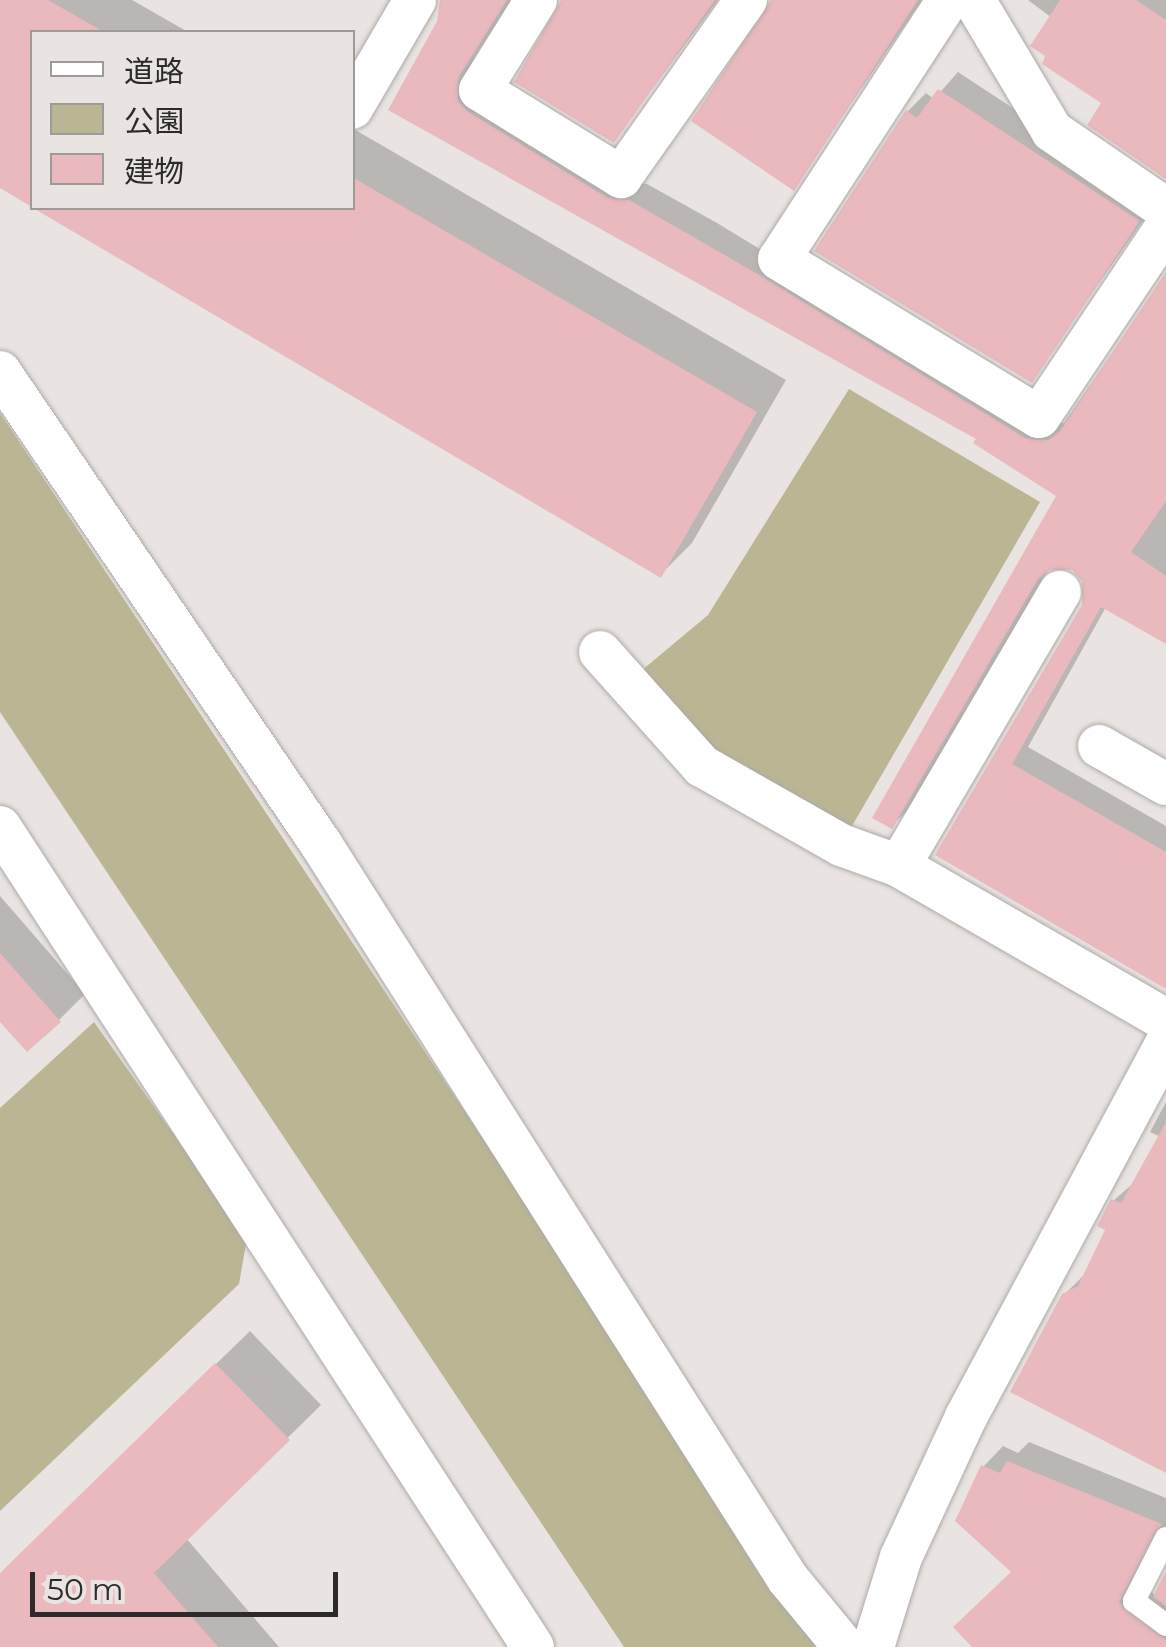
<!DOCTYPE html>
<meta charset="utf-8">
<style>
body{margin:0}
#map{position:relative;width:1166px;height:1647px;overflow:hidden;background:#e9e4e2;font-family:Montserrat,"Noto Sans JP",sans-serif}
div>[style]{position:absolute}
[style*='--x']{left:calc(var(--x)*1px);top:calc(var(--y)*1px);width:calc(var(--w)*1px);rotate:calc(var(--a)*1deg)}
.green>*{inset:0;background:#bab694}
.shadow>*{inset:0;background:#0003}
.building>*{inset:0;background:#e9b9bd}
.roads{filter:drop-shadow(0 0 2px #aeaaa8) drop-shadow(0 0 2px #aeaaa8)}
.lane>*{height:22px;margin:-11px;padding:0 11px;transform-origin:11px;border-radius:11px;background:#fff}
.street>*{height:42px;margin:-21px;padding:0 21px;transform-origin:21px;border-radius:21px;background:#fff}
span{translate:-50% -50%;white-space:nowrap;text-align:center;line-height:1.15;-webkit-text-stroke:8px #e9e4e2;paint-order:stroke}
.legend{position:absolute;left:30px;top:30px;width:325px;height:180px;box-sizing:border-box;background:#e9e4e2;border:2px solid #9e9a98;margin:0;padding:12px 18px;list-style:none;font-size:30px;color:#2d2b2a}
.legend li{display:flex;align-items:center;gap:20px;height:50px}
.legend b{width:50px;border:2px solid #9e9a98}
.scale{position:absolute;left:30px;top:1572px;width:308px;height:45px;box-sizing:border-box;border:5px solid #2d2b2a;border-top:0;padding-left:12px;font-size:30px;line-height:35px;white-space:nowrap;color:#2d2b2a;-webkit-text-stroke:8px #e9e4e2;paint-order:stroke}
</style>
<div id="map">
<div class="green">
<i style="clip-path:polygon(849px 389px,1040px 502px,841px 845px,702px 766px,641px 671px,708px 615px)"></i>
<i style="clip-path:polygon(0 413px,821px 1647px,624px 1647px,0 712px)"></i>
<i style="clip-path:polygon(94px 1022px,247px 1238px,239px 1284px,0 1511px,0 1108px)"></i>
</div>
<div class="shadow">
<i style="clip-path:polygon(0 0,132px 0,188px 32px,32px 32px,32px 204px,0 185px)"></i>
<i style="clip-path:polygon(452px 0,511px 0,475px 57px,474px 83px,626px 182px,647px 184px,717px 223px,1044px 422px,1064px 423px,1166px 275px,1166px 641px,1106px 607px,1028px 747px,1166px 826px,1166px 986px,938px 854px,1084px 605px,1085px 580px,1073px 568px,1050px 567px,909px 809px,891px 826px,1059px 495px,979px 438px,391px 109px)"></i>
<i style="clip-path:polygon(563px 0,718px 0,614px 140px)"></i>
<i style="clip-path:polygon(771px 0,922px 0,793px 188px,769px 14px)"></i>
<i style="clip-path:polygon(1028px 0,1166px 0,1166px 179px,1090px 124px,1105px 102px,1052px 18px)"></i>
<i style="clip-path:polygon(958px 72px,1156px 202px,1031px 380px,818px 250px,908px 111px,926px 93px,934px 99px)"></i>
<i style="clip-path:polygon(352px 128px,786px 380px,692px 543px,660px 575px,38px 208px,352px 208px)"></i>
<i style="clip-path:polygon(0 896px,85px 994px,59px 1020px,0 1018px)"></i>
<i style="clip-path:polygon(1166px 1102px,1166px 1470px,1064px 1295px,1085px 1274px,1108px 1229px,1113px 1201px,1136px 1181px,1161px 1137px,1150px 1132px)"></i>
<i style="clip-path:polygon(250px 1331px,321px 1405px,186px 1538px,279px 1647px,0 1647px,0 1574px)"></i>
<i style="clip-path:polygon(1029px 1442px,1166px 1498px,1166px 1529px,1138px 1580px,1156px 1596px,1166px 1577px,1166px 1647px,975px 1647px,1014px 1571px,983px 1467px,1003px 1446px,1018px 1453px)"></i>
</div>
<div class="building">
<i style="clip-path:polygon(0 0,48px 0,104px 32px,32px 32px,32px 207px,0 188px)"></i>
<i style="clip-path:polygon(440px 0,507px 0,458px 78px,458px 101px,467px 111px,608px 198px,629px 200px,761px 276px,1027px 439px,1049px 440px,1060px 431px,1166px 272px,1166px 501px,1131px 552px,1166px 576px,1166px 644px,1101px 607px,1012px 764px,1166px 852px,1166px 989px,935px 855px,1082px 605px,1082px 581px,1072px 570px,1049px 570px,1038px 579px,892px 829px,872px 818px,1056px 496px,973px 443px,976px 439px,388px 110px,437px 21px)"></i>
<i style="clip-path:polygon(561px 0,715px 0,614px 143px,514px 82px)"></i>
<i style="clip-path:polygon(771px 0,918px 0,794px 191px,691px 121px)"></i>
<i style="clip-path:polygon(1060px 0,1136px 0,1166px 20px,1166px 179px,1087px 125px,1101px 103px,1042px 64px,1045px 56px,1030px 46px)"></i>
<i style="clip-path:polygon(938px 89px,1140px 221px,1032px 383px,814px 251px,906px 110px,917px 118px)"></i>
<i style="clip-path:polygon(352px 177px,757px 412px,661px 578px,33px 208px,352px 208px)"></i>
<i style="clip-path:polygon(0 953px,61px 1022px,27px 1052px,0 1022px)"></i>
<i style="clip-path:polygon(1166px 1122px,1166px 1473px,1010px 1392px,1062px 1294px,1078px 1286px,1105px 1230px,1097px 1226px,1111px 1199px,1121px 1203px)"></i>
<i style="clip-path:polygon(215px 1363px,290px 1440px,154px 1573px,218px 1647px,0 1647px,0 1573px)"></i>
<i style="clip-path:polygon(1007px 1461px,1162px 1524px,1119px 1602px,1166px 1640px,1166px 1647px,972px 1647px,953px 1627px,1011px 1572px,955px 1521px,981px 1465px,1000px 1473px)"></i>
<i style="clip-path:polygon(1166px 1571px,1166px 1606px,1153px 1597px)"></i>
</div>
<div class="roads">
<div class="lane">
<i style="--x:1166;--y:1538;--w:71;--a:116.9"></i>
<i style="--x:1134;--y:1601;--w:40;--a:37"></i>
</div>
<div class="street">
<i style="--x:536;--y:0;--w:106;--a:121.9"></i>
<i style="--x:480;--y:90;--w:166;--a:31.7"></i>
<i style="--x:621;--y:177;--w:217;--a:-54.8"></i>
<i style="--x:948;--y:0;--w:309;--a:123.1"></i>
<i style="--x:779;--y:259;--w:304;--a:31.3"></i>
<i style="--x:1039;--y:417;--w:229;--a:-56.2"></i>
<i style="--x:974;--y:0;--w:152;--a:59.2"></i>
<i style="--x:1052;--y:131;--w:138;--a:34.4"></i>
<i style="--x:352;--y:108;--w:125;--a:-59.7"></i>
<i style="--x:0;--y:372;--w:571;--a:55.78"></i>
<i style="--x:321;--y:844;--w:871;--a:57.57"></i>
<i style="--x:788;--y:1579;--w:88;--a:50.5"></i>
<i style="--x:600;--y:652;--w:153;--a:48.2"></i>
<i style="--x:702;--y:766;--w:160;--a:29.6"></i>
<i style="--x:841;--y:845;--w:62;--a:19.9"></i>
<i style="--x:899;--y:866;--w:308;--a:30"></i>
<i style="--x:1099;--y:746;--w:77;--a:29.6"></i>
<i style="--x:0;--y:827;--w:978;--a:56.98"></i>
<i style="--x:899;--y:866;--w:318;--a:-59.6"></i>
<i style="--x:873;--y:1647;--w:94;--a:-72.7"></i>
<i style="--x:901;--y:1557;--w:154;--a:-65.1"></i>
<i style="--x:966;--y:1417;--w:423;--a:-61.8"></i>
</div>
</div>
<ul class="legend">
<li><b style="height:12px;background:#fff"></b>道路</li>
<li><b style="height:28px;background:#bab694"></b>公園</li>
<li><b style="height:28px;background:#e9b9bd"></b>建物</li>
</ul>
<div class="scale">50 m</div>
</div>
